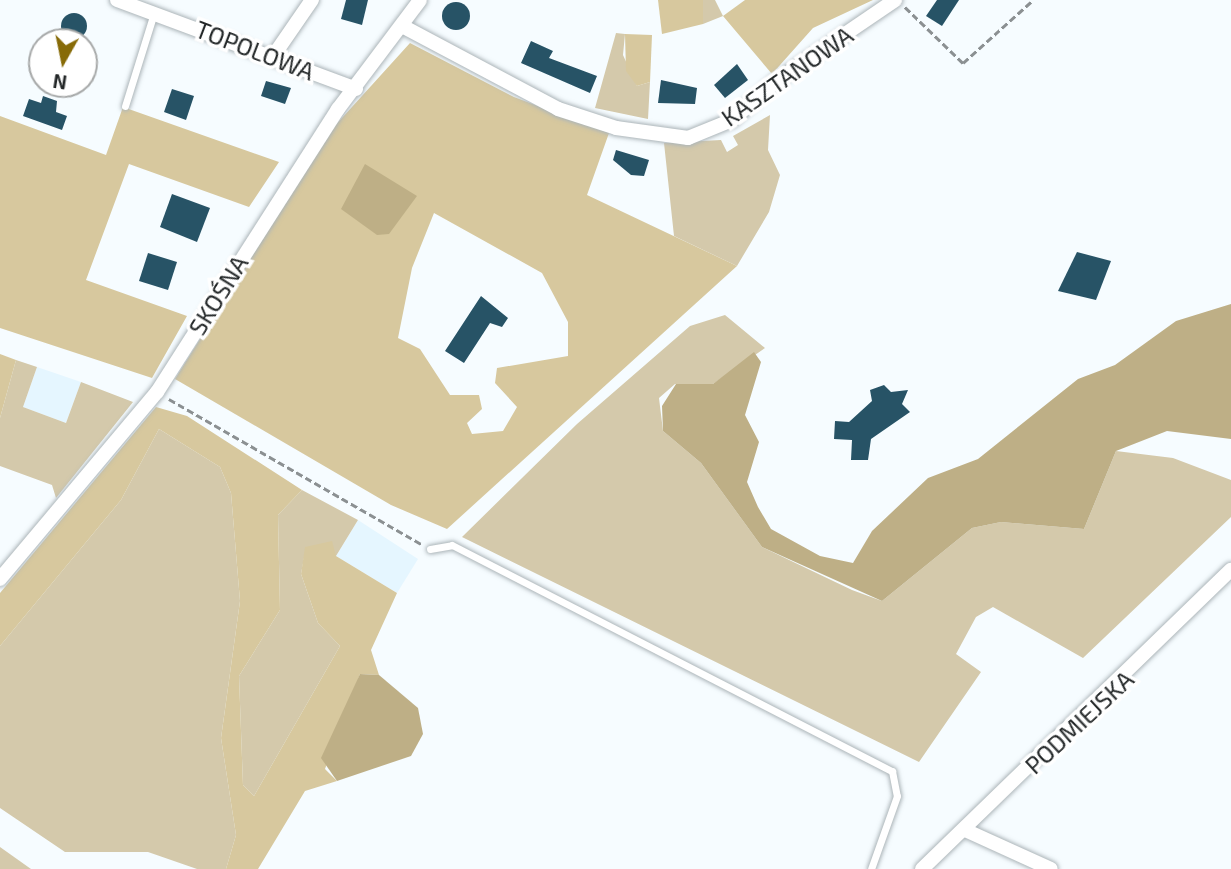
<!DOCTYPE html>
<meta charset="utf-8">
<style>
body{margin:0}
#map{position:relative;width:1231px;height:869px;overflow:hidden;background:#f6fcff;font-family:"Exo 2",sans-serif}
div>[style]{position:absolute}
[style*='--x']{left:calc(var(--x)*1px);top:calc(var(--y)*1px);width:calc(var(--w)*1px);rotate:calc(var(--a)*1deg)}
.built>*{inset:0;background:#e5f6ff}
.green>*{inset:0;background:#d4c9ab}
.forest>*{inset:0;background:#d7c89e}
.water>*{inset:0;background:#beaf86}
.building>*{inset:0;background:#275366}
.round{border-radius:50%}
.path>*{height:2.5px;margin-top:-1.25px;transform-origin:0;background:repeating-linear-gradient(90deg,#8b9092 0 7px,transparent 0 10.5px)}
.roads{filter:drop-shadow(0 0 2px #acb5b9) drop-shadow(0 0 2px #acb5b9)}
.service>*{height:7px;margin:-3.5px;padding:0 3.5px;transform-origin:3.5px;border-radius:3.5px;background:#fff}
.minor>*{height:14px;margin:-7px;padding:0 7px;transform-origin:7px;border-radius:7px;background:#fff}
span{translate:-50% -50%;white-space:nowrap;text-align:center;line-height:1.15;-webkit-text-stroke:7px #fff;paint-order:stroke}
.street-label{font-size:24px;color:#232728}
.north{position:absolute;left:28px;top:28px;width:70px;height:70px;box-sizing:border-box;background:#fff;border:2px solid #a7a9a9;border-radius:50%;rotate:189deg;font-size:19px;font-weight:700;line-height:28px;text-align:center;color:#232728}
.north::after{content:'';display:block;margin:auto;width:24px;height:32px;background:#876b08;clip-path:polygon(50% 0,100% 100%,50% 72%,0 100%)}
</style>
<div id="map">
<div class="built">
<i style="clip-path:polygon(37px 367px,81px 382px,66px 423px,23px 407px)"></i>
<i style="clip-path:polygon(358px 520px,418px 559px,397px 593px,336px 556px)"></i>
</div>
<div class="green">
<i style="clip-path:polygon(703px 0,715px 0,723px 16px,703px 24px)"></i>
<i style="clip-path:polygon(616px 33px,625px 34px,623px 55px,637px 86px,650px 82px,648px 119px,595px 108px)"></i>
<i style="clip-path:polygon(770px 115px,768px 150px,780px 175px,769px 212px,737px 266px,674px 236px,664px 143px,721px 140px,727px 152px,738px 145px,733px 136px)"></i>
<i style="clip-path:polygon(725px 315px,765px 348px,713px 384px,675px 384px,659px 398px,663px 431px,701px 463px,762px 547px,852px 590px,882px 601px,972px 528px,1001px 522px,1084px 529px,1116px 451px,1173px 458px,1231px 480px,1231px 517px,1083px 658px,993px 607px,976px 617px,956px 654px,981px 672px,919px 762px,462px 537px,577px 424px,690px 326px)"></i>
<i style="clip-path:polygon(16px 360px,37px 367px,23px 407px,66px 423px,81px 382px,133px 402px,56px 498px,52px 485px,0 466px,0 418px)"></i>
<i style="clip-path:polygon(159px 429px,220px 467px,231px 493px,240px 601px,221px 738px,236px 835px,226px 869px,197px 869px,148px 852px,65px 852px,0 808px,0 646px,121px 500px)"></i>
<i style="clip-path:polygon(302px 490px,358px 520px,336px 556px,306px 547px,301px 574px,318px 623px,340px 646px,254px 796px,243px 785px,239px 676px,280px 610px,278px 515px)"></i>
<i style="clip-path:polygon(0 847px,31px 869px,0 869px)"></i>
</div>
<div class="forest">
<i style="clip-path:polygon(658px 0,703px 0,703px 24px,662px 34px)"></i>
<i style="clip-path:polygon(745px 0,873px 0,813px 28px,772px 74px,723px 16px)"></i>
<i style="clip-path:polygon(625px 34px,652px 35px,650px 82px,637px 86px,626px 71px)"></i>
<i style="clip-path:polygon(evenodd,410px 43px,514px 97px,609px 133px,587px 195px,737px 266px,447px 529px,391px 505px,175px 379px,332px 129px,410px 43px,434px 213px,542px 273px,568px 322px,568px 356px,497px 368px,495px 383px,517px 407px,503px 431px,472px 434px,467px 423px,482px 409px,479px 395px,450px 395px,420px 349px,398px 338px,412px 268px,434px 213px)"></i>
<i style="clip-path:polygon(123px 107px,279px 162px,249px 207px,129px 164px,86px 280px,187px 316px,152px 378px,0 328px,0 116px,106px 155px)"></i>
<i style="clip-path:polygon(0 354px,16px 360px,0 418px)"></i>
<i style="clip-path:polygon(156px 407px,187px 416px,302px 490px,278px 515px,280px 610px,239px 676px,243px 785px,254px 796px,340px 646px,318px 623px,301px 574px,305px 547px,332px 541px,336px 556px,397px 593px,371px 650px,379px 675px,360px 674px,325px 769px,337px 781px,305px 791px,258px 869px,226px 869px,236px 835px,221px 738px,240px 601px,231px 493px,220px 467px,159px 429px,121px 500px,0 646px,0 593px)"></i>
</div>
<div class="water">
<i style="clip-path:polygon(365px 164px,417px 196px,389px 234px,377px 235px,341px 209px)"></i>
<i style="clip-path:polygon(1231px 304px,1231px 439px,1167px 431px,1116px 451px,1084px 529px,1001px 522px,972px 528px,882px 601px,762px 547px,701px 463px,663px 431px,662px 406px,676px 384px,713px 384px,754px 352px,761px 362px,745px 415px,759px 442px,747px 482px,758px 507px,771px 529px,820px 556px,853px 563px,872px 531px,928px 478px,978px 459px,1078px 379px,1115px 365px,1176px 321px)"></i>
<i style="clip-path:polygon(360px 674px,379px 675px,418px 708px,423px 734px,411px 756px,337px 781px,321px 758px)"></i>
</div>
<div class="building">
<i style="clip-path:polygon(346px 0,368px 0,362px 25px,341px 19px)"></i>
<i style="clip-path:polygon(937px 0,959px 0,942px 26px,926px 16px)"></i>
<i class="round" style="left:442px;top:2px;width:28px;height:28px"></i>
<i class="round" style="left:61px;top:13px;width:26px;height:26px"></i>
<i style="clip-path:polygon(531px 41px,553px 51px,549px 58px,597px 76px,590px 93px,521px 63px)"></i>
<i style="clip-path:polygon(737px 64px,748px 80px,725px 98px,714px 85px)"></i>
<i style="clip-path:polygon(661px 80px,697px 88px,695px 104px,658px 103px)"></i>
<i style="clip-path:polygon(266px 81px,291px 88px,285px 104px,261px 96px)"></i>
<i style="clip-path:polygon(172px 89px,194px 96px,186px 120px,164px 112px)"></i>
<i style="clip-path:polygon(43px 96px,57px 101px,56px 112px,67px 116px,62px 130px,23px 116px,29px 99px,41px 103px)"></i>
<i style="clip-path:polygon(616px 150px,649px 160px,644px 176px,631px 175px,613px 160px)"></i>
<i style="clip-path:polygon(172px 194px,210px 208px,197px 242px,160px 227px)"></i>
<i style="clip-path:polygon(1077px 252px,1111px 261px,1096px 300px,1058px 291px)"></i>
<i style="clip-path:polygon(148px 253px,177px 262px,168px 290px,139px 281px)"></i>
<i style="clip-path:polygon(481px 296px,508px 318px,502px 327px,490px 323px,464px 363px,445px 351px)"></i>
<i style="clip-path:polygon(884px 385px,891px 392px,908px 390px,902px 404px,910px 412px,871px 439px,868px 460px,851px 460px,852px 440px,834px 439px,835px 421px,849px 422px,872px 401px,870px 390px)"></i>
</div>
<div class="path">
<i style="--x:905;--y:7;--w:81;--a:44"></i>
<i style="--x:963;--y:63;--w:94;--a:-42"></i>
<i style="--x:169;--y:399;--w:291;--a:29.9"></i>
</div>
<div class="roads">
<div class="service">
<i style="--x:125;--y:106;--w:97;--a:-72.7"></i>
<i style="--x:430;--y:549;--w:22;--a:-10"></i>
<i style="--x:452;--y:545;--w:495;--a:27.2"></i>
<i style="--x:892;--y:771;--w:25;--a:79"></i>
<i style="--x:897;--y:796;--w:77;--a:109.6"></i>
</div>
<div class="minor">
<i style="--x:117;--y:0;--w:255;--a:20.4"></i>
<i style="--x:404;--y:27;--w:174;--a:28"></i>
<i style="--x:558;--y:109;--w:61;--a:18.1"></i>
<i style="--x:616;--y:128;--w:73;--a:7.9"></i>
<i style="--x:688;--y:138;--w:48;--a:-22.2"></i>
<i style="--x:732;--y:120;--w:59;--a:-41.6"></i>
<i style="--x:776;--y:81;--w:144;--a:-34.2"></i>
<i style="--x:274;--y:55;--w:67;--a:-55.4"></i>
<i style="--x:0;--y:579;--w:244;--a:-50"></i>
<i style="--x:157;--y:392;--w:336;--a:-57.4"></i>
<i style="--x:338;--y:109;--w:136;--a:-53"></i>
<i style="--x:965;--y:830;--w:94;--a:24.4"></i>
<i style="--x:922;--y:869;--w:430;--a:-44.1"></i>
</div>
</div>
<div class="street-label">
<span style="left:255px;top:50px;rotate:21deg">TOPOLOWA</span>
<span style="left:787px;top:76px;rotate:-35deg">KASZTANOWA</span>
<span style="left:218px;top:295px;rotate:-58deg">SKOŚNA</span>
<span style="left:1079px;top:722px;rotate:-43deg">PODMIEJSKA</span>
</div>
<div class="north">N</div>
</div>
